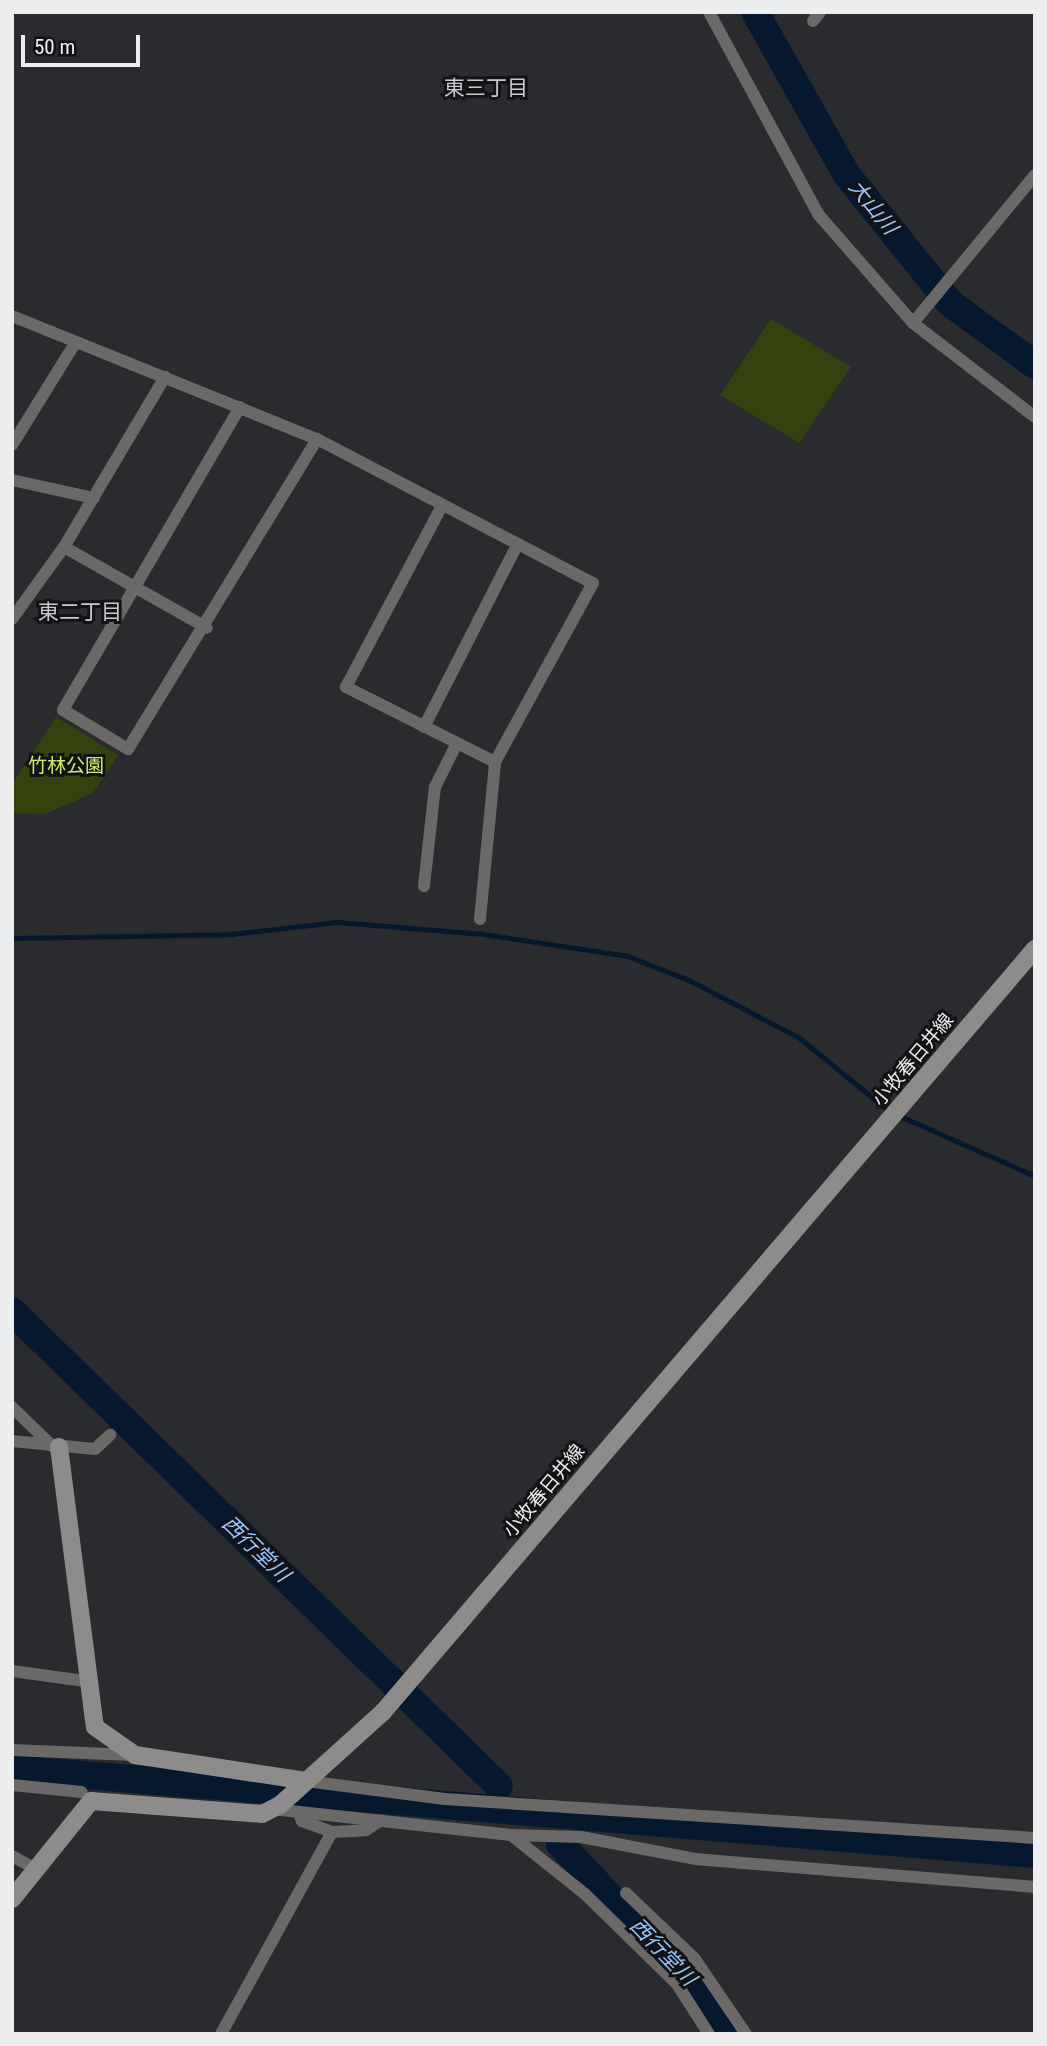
<!DOCTYPE html>
<meta charset="utf-8">
<style>
body{margin:0}
#map{position:relative;width:1047px;height:2046px;overflow:hidden;background:#2a2b2e;font-family:"Roboto Condensed","Noto Sans JP",sans-serif}
div>[style]{position:absolute}
[style*='--x']{left:calc(var(--x)*1px);top:calc(var(--y)*1px);width:calc(var(--w)*1px);rotate:calc(var(--a)*1deg)}
.green>*{inset:0;background:#34420f}
.stream>*{height:4.5px;margin:-2.25px;padding:0 2.25px;transform-origin:2.25px;border-radius:2.25px;background:#05182e}
.river>*{height:28px;margin:-14px;padding:0 14px;transform-origin:14px;border-radius:14px;background:#05182e}
.street>*{height:12px;margin:-6px;padding:0 6px;transform-origin:6px;border-radius:6px;background:#6a6968}
.secondary>*{height:18px;margin:-9px;padding:0 9px;transform-origin:9px;border-radius:9px;background:#8e8b8b}
span{translate:-50% -50%;white-space:nowrap;text-align:center;line-height:1.15;-webkit-text-stroke:6px #131315;paint-order:stroke}
.park-label{font-size:19px;color:#cbef71}
.street-label{font-size:19px;color:#edeef0}
.neighbourhood-label{font-size:21px;color:#c8c9cd}
.water-label{font-size:21px;color:#97c6ff;font-style:italic}
.frame{position:absolute;inset:0;border:14px solid #edeef0;pointer-events:none}
.scale{position:absolute;left:21px;top:35px;width:119px;height:32px;box-sizing:border-box;border:4px solid #edeef0;border-top:0;padding-left:9px;font-size:21px;line-height:24px;white-space:nowrap;color:#edeef0;-webkit-text-stroke:5px #131315;paint-order:stroke}
</style>
<div id="map">
<div class="green">
<i style="clip-path:polygon(771px 319px,851px 367px,799px 443px,720px 395px)"></i>
<i style="clip-path:polygon(56px 717px,118px 755px,93px 793px,45px 814px,12px 813px,12px 784px)"></i>
</div>
<div class="stream">
<i style="--x:12;--y:938;--w:220;--a:-1"></i>
<i style="--x:232;--y:934;--w:107;--a:-6.5"></i>
<i style="--x:338;--y:922;--w:145;--a:4.7"></i>
<i style="--x:483;--y:934;--w:147;--a:8.6"></i>
<i style="--x:628;--y:956;--w:68;--a:21.6"></i>
<i style="--x:691;--y:981;--w:123;--a:27.6"></i>
<i style="--x:800;--y:1038;--w:117;--a:39.4"></i>
<i style="--x:898;--y:1115;--w:150;--a:24"></i>
</div>
<div class="river">
<i style="--x:755;--y:12;--w:187;--a:60.6"></i>
<i style="--x:847;--y:175;--w:164;--a:51.2"></i>
<i style="--x:950;--y:303;--w:105;--a:36.1"></i>
<i style="--x:12;--y:1311;--w:680;--a:44.29"></i>
<i style="--x:12;--y:1769;--w:1027;--a:4.75"></i>
<i style="--x:560;--y:1844;--w:220;--a:46.3"></i>
<i style="--x:712;--y:2003;--w:35;--a:61"></i>
</div>
<div class="street">
<i style="--x:709;--y:12;--w:230;--a:61.6"></i>
<i style="--x:818;--y:214;--w:145;--a:48.9"></i>
<i style="--x:913;--y:323;--w:154;--a:37.6"></i>
<i style="--x:813;--y:21;--w:11;--a:-52"></i>
<i style="--x:12;--y:316;--w:329;--a:22"></i>
<i style="--x:317;--y:439;--w:311;--a:27.6"></i>
<i style="--x:593;--y:583;--w:204;--a:118.7"></i>
<i style="--x:495;--y:762;--w:167;--a:-153.3"></i>
<i style="--x:346;--y:687;--w:205;--a:-62.1"></i>
<i style="--x:913;--y:323;--w:192;--a:-50.5"></i>
<i style="--x:240;--y:407;--w:351;--a:120.3"></i>
<i style="--x:63;--y:710;--w:76;--a:31"></i>
<i style="--x:128;--y:749;--w:363;--a:-58.6"></i>
<i style="--x:12;--y:445;--w:118;--a:-58.2"></i>
<i style="--x:12;--y:480;--w:84;--a:12.4"></i>
<i style="--x:64;--y:547;--w:164;--a:29.5"></i>
<i style="--x:12;--y:619;--w:89;--a:-54.2"></i>
<i style="--x:64;--y:547;--w:198;--a:-59.3"></i>
<i style="--x:424;--y:727;--w:204;--a:-62.9"></i>
<i style="--x:424;--y:886;--w:100;--a:-83.7"></i>
<i style="--x:435;--y:787;--w:49;--a:-63.4"></i>
<i style="--x:480;--y:919;--w:158;--a:-84.5"></i>
<i style="--x:12;--y:1407;--w:56;--a:44.3"></i>
<i style="--x:12;--y:1441;--w:83;--a:5.5"></i>
<i style="--x:95;--y:1449;--w:21;--a:-43"></i>
<i style="--x:12;--y:1671;--w:81;--a:7.8"></i>
<i style="--x:12;--y:1750;--w:122;--a:2.3"></i>
<i style="--x:306;--y:1781;--w:140;--a:7.4"></i>
<i style="--x:445;--y:1799;--w:591;--a:3.78"></i>
<i style="--x:12;--y:1785;--w:70;--a:5.7"></i>
<i style="--x:272;--y:1809;--w:240;--a:6.2"></i>
<i style="--x:511;--y:1835;--w:95;--a:38.6"></i>
<i style="--x:585;--y:1894;--w:129;--a:44.4"></i>
<i style="--x:677;--y:1984;--w:59;--a:57.4"></i>
<i style="--x:298;--y:1812;--w:10;--a:66"></i>
<i style="--x:302;--y:1821;--w:32;--a:20"></i>
<i style="--x:332;--y:1832;--w:34;--a:-3"></i>
<i style="--x:366;--y:1830;--w:17;--a:-33"></i>
<i style="--x:511;--y:1835;--w:70;--a:1.6"></i>
<i style="--x:581;--y:1837;--w:116;--a:10.9"></i>
<i style="--x:695;--y:1859;--w:341;--a:4.7"></i>
<i style="--x:12;--y:1856;--w:26;--a:29"></i>
<i style="--x:626;--y:1893;--w:95;--a:43.7"></i>
<i style="--x:695;--y:1959;--w:91;--a:55.8"></i>
<i style="--x:221;--y:2034;--w:230;--a:-61.2"></i>
</div>
<div class="secondary">
<i style="--x:59;--y:1447;--w:282;--a:82.7"></i>
<i style="--x:95;--y:1727;--w:49;--a:35"></i>
<i style="--x:135;--y:1755;--w:173;--a:8.6"></i>
<i style="--x:12;--y:1899;--w:126;--a:-51.1"></i>
<i style="--x:91;--y:1801;--w:171;--a:4.3"></i>
<i style="--x:262;--y:1814;--w:20;--a:-27"></i>
<i style="--x:280;--y:1805;--w:139;--a:-42.1"></i>
<i style="--x:383;--y:1712;--w:1004;--a:-49.49"></i>
</div>
<div class="park-label">
<span style="left:66px;top:766px">竹林公園</span>
</div>
<div class="street-label">
<span style="left:913px;top:1060px;rotate:-50deg">小牧春日井線</span>
<span style="left:544px;top:1491px;rotate:-50deg">小牧春日井線</span>
</div>
<div class="neighbourhood-label">
<span style="left:486px;top:88px">東三丁目</span>
<span style="left:80px;top:612px">東二丁目</span>
</div>
<div class="water-label">
<span style="left:873px;top:207px;rotate:51deg">大山川</span>
<span style="left:256px;top:1549px;rotate:44deg">西行堂川</span>
<span style="left:663px;top:1952px;rotate:46deg">西行堂川</span>
</div>
<div class="frame"></div>
<div class="scale">50 m</div>
</div>
